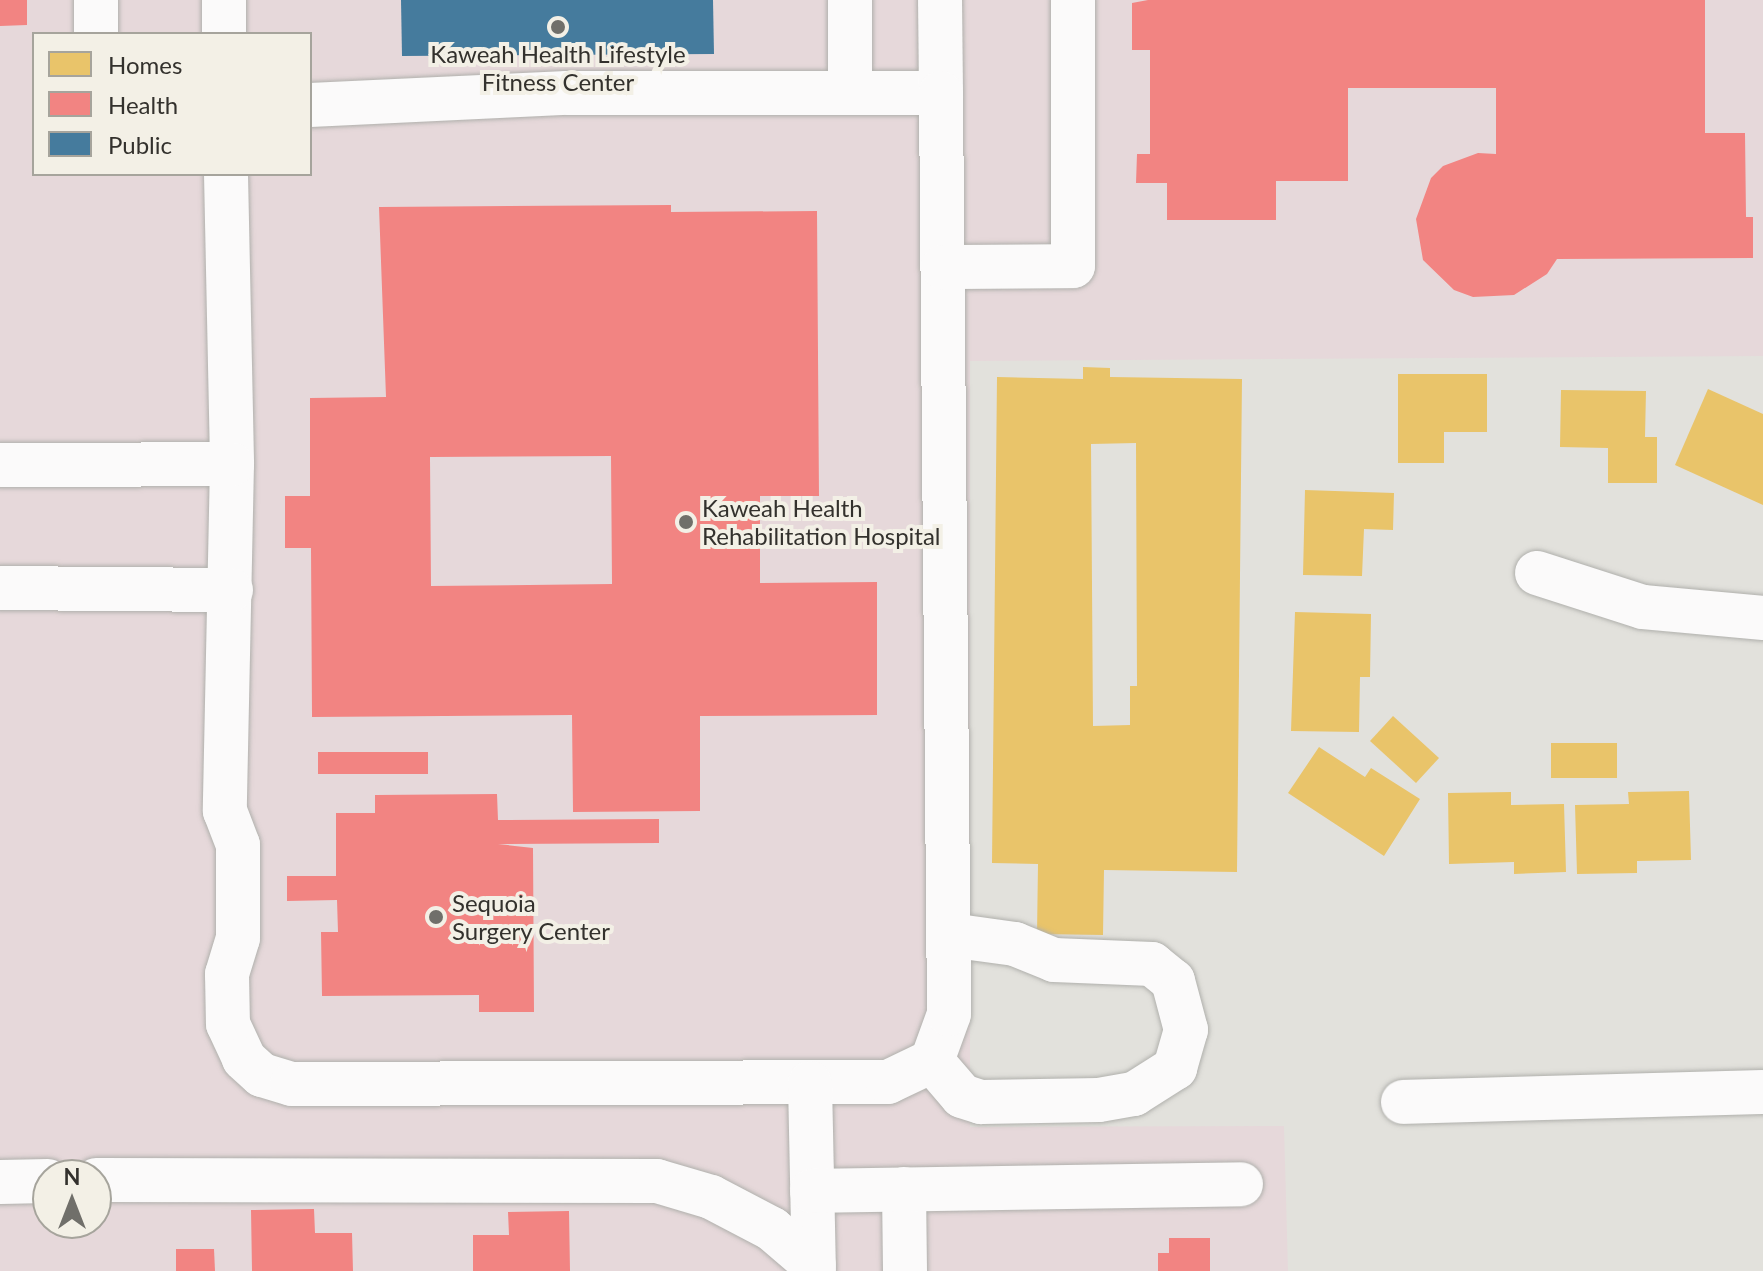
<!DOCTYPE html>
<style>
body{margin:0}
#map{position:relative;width:1763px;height:1271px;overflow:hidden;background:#e2e1dc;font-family:Lato,sans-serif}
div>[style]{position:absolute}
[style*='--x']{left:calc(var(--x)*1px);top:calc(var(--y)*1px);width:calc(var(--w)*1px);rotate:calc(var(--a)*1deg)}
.medical>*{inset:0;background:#e6d8da}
.homes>*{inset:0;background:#e9c46a}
.health>*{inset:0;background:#f28482}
.public>*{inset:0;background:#457b9d}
.roads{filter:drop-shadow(0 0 2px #b0b0ac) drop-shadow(0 0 2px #b0b0ac)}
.minor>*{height:44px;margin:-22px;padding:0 22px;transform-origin:22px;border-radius:22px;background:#fbfafa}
.dots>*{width:22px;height:22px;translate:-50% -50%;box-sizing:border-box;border:4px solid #f3f0e6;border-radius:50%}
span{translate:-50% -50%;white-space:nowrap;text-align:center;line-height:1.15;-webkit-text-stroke:8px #f3f0e6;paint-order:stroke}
.poi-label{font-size:24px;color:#33312d}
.left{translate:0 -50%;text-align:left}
.legend{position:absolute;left:32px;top:32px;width:280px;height:144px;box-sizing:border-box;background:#f3f0e6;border:2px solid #a6a49c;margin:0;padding:10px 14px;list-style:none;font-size:24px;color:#33312d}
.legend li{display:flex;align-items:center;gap:16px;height:40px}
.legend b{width:40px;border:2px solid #a6a49c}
.north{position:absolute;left:32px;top:1159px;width:80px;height:80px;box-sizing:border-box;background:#f3f0e6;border:2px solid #a6a49c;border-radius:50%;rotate:0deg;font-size:22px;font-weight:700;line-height:32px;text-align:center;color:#33312d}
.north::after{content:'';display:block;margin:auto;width:28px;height:36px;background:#706f6a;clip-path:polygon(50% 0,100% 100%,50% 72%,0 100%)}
</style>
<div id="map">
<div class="medical">
<i style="clip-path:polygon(evenodd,0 0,1763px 0,1763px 356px,970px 361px,970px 1127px,1284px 1126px,1288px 1271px,0 1271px,0 0,34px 34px,310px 34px,310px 174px,34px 174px,34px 34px,0 0,48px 1175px,96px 1175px,96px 1223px,48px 1223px,48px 1175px)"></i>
</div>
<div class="homes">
<i style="clip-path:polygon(evenodd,1083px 367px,1110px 368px,1110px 377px,1242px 379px,1237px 872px,1104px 870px,1103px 935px,1037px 934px,1038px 864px,992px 863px,997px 377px,1083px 379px,1083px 367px,1136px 443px,1137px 686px,1130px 686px,1130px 725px,1093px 726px,1091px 444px,1136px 443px)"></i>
<i style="clip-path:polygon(1398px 374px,1487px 374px,1487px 432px,1444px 432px,1444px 463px,1398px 463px)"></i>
<i style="clip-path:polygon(1708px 389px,1763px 414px,1763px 505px,1675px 465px)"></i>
<i style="clip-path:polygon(1561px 390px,1646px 391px,1645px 437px,1657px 437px,1657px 483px,1608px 483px,1608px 448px,1560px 447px)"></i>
<i style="clip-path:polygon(1305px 490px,1394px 493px,1393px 530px,1364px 529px,1362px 576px,1303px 575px)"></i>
<i style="clip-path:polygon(1295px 612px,1371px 614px,1370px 677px,1360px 677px,1359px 732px,1291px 731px)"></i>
<i style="clip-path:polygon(1393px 716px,1439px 758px,1416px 783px,1370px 741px)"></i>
<i style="clip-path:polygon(1551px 743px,1617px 743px,1617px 778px,1551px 778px)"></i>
<i style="clip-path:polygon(1319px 747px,1365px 777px,1371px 768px,1420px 799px,1384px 856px,1288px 793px)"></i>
<i style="clip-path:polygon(1689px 791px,1691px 860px,1637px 861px,1637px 873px,1577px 874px,1575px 805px,1629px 804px,1628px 792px)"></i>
<i style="clip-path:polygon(1511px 792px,1511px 805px,1564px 804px,1566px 872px,1514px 874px,1514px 862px,1449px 864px,1448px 793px)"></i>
</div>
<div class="health">
<i style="clip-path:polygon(0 0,27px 0,27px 25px,0 26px)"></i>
<i style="clip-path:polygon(1148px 0,1705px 0,1705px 133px,1745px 133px,1746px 217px,1753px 217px,1753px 258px,1557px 259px,1547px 274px,1514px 295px,1473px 297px,1454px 290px,1423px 260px,1416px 219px,1431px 178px,1443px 166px,1478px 153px,1496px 154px,1496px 88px,1348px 88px,1348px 181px,1276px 181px,1276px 220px,1167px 220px,1167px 183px,1136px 183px,1137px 154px,1150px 154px,1150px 50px,1132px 50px,1132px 3px)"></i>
<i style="clip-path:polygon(evenodd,671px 205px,671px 212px,817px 211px,819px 496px,760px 496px,760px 583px,877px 582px,877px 715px,700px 716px,700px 811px,573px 812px,572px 715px,312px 717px,311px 548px,285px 548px,285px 496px,310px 496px,310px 398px,386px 397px,379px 207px,671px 205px,611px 456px,612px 584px,431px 586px,430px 457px,611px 456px)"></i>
<i style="clip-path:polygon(318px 752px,428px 752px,428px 774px,318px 774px)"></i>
<i style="clip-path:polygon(497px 794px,498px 820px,659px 819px,659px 843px,498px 844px,533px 848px,534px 1012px,479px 1012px,479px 995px,322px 996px,321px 932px,338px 932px,337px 900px,287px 901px,287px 876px,336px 876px,336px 813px,375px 813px,375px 795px)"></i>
<i style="clip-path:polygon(314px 1209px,315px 1233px,352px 1233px,353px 1271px,252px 1271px,251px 1210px)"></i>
<i style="clip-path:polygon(569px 1211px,570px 1271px,473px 1271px,473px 1235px,509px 1235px,508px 1212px)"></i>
<i style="clip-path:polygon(1169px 1238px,1210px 1238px,1210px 1271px,1158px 1271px,1158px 1253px,1169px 1253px)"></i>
<i style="clip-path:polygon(176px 1249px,214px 1249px,215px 1271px,176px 1271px)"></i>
</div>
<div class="public">
<i style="clip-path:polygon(401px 0,713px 0,714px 54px,402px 56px)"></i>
</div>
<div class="roads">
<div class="minor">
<i style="--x:96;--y:0;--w:34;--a:90"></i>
<i style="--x:224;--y:0;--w:34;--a:90"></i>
<i style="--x:850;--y:0;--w:93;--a:90"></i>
<i style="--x:310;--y:105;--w:257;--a:-2.7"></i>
<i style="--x:567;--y:93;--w:374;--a:0"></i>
<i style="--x:941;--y:93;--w:93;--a:-90.6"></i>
<i style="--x:226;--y:174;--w:290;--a:88.8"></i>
<i style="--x:232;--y:464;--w:347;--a:91.2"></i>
<i style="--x:225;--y:811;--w:36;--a:69"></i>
<i style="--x:238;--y:845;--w:93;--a:90"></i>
<i style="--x:238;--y:938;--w:38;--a:107"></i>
<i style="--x:227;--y:974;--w:50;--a:88.9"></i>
<i style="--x:228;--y:1024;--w:38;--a:65"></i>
<i style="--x:244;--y:1059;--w:24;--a:42"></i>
<i style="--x:262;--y:1075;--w:31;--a:17"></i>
<i style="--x:292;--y:1084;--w:596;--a:-0.19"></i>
<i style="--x:888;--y:1082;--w:49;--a:-25.5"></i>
<i style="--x:932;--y:1061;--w:50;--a:-70.1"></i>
<i style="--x:949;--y:1014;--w:921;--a:-90.5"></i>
<i style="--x:943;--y:267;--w:130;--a:-0.4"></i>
<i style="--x:1073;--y:266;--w:266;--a:-90"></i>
<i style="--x:0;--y:465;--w:232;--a:-0.2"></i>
<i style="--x:1537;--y:573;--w:111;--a:17.8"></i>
<i style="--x:1643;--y:607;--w:121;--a:5.2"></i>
<i style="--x:0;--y:588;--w:231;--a:0.5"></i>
<i style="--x:932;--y:1061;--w:46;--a:49.4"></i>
<i style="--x:962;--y:1096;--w:20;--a:18"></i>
<i style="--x:981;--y:1102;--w:118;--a:-1"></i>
<i style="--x:1099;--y:1100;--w:36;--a:-10"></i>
<i style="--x:1134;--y:1094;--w:49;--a:-32.4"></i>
<i style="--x:1175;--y:1068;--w:40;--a:-74"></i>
<i style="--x:1186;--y:1030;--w:51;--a:-104.9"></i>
<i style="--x:1173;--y:981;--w:27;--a:-141"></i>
<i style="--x:1152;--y:964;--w:98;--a:-177.7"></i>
<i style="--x:1054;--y:960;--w:42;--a:-157.7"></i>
<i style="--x:1015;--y:944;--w:67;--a:-172.2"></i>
<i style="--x:810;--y:1083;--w:188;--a:88.8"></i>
<i style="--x:1403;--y:1102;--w:360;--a:-1.6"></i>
<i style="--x:96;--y:1180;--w:561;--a:0.1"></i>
<i style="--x:657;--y:1181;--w:56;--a:16.5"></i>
<i style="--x:711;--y:1197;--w:69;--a:27.7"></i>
<i style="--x:772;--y:1229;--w:55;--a:40.6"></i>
<i style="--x:0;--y:1182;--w:48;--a:-1.2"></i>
<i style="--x:904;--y:1189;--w:82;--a:89.3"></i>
<i style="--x:812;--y:1191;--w:429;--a:-0.9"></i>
</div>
</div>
<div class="dots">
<i style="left:558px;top:27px;background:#706f6a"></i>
<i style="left:686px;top:522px;background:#706f6a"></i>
<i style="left:436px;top:917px;background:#706f6a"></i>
</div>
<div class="poi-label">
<span style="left:558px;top:68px">Kaweah Health Lifestyle<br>Fitness Center</span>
<span class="left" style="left:702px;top:522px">Kaweah Health<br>Rehabilitation Hospital</span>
<span class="left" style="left:452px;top:917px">Sequoia<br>Surgery Center</span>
</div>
<ul class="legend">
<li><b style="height:22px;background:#e9c46a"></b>Homes</li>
<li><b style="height:22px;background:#f28482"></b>Health</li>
<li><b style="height:22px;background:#457b9d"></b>Public</li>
</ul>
<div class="north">N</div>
</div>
